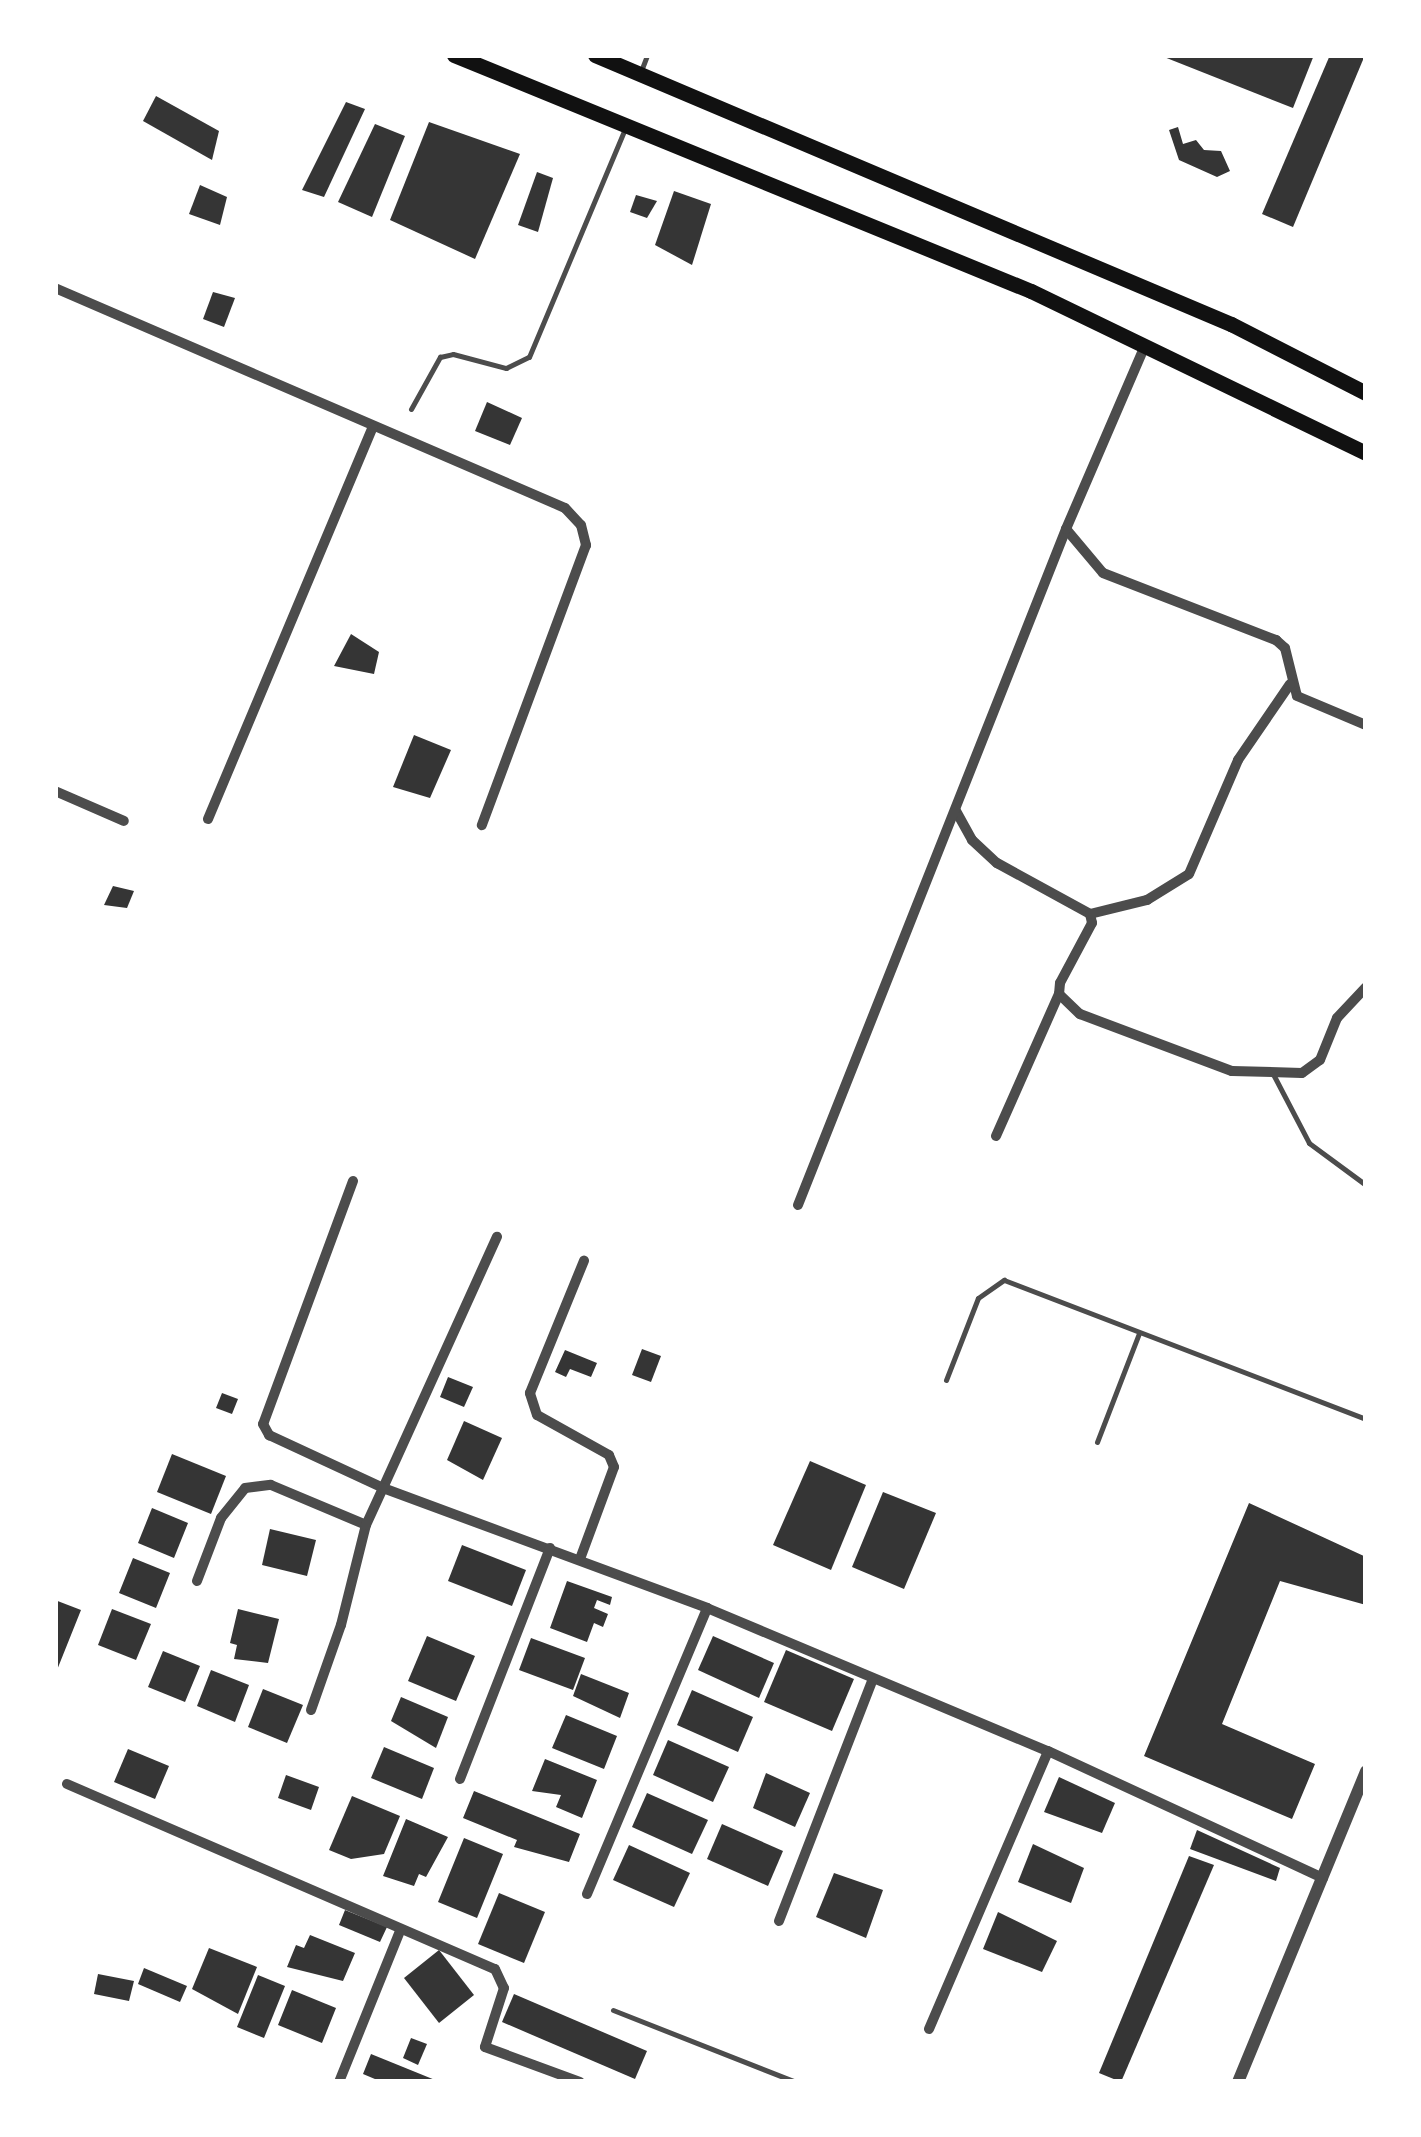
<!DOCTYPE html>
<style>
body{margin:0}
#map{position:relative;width:1421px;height:2137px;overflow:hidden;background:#fff;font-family:"Asap Condensed",sans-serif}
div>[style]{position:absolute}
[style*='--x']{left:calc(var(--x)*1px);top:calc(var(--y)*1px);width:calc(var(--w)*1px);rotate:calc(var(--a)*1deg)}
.building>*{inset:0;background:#353535}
.service>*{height:5px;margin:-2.5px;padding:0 2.5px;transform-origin:2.5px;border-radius:2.5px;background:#4c4c4c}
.minor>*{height:10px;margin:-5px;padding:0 5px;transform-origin:5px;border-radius:5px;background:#4c4c4c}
.tertiary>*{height:12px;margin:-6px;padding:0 6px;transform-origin:6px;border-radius:6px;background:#4c4c4c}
.trunk>*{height:15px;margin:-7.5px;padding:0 7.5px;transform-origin:7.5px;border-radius:7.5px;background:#111}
span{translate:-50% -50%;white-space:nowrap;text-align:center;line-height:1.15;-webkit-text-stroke:8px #fff;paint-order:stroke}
.frame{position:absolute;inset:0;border:58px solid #fff;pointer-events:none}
</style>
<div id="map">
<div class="building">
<i style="clip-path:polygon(1159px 55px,1314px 55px,1293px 108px)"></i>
<i style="clip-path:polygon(1330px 55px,1365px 55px,1293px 227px,1262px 214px)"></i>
<i style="clip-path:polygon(156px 96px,219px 131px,212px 160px,143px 121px)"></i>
<i style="clip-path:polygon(346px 102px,365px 109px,324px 197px,302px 190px)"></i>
<i style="clip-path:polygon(429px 122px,520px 154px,475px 259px,390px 220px)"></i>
<i style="clip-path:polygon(375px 124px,405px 136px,372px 217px,338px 202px)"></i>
<i style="clip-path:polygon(1178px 127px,1183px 144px,1196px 140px,1204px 150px,1221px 151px,1230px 171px,1217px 177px,1179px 160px,1169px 130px)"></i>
<i style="clip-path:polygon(537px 172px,553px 178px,538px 232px,518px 225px)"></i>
<i style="clip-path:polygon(200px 185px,227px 197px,220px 225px,189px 214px)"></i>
<i style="clip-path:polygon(674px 191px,711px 204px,692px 265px,655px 245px)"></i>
<i style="clip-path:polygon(636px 195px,657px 201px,647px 218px,630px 212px)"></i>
<i style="clip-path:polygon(213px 292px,235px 298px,224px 327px,203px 319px)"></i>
<i style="clip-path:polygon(487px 402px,522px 418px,510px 445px,475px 431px)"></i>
<i style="clip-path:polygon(351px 634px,379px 652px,374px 674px,334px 666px)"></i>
<i style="clip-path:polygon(414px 735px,451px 750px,430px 798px,393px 787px)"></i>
<i style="clip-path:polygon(113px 886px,134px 891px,127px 908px,104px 905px)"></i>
<i style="clip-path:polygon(642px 1349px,661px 1356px,651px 1382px,632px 1375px)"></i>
<i style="clip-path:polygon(565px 1350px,597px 1363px,591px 1377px,570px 1369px,566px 1377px,555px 1372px)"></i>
<i style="clip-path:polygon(448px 1377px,473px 1387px,464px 1407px,440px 1397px)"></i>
<i style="clip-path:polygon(222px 1393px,238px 1399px,232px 1414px,216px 1408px)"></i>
<i style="clip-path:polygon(464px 1421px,502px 1438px,483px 1480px,447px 1460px)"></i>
<i style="clip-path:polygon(172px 1454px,226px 1476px,211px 1514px,157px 1492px)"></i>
<i style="clip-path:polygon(810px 1461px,866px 1485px,831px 1570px,773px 1545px)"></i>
<i style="clip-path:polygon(883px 1492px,936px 1513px,904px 1589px,852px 1567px)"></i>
<i style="clip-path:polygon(1249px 1503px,1366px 1557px,1366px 1605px,1280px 1581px,1222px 1724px,1315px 1764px,1292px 1819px,1144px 1756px)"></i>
<i style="clip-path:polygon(152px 1508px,188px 1523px,174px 1558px,138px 1543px)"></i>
<i style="clip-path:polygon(270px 1529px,316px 1540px,307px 1576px,262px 1565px)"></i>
<i style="clip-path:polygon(462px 1545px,526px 1570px,512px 1606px,448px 1581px)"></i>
<i style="clip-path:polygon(133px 1558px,170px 1573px,156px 1608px,119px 1593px)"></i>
<i style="clip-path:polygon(567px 1581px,612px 1597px,610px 1605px,597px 1600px,594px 1608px,608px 1614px,603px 1627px,594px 1623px,587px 1642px,550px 1628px)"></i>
<i style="clip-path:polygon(55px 1600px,81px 1610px,55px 1675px)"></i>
<i style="clip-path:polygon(112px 1609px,151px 1624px,136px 1660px,98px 1645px)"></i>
<i style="clip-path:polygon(238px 1609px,279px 1619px,268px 1663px,234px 1659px,237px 1645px,230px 1643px)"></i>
<i style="clip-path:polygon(427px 1636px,475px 1656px,456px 1701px,408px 1681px)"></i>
<i style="clip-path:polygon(713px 1636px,774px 1663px,759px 1698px,698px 1670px)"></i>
<i style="clip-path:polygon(531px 1638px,585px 1658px,573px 1690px,519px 1670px)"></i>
<i style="clip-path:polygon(786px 1650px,854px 1679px,832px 1731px,764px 1702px)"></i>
<i style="clip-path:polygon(163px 1651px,200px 1666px,185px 1702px,148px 1687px)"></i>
<i style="clip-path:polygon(211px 1670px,249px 1685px,235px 1722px,197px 1706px)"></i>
<i style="clip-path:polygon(581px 1674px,629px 1693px,620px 1718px,573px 1696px)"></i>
<i style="clip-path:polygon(263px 1689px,303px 1705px,287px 1743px,248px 1727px)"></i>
<i style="clip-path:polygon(692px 1690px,753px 1717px,738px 1752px,677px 1725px)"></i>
<i style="clip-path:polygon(401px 1697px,448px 1717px,436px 1748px,391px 1721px)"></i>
<i style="clip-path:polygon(566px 1715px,617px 1736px,604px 1769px,552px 1748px)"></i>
<i style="clip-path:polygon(668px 1740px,729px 1767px,713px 1802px,653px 1775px)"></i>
<i style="clip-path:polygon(384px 1747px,434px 1768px,422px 1799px,371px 1778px)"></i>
<i style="clip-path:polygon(128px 1749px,169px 1766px,155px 1799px,114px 1782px)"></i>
<i style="clip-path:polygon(545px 1759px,597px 1780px,582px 1818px,556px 1807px,561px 1795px,532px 1791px)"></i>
<i style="clip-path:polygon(766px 1773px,810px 1793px,795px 1827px,753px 1808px)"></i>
<i style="clip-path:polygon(286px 1775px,319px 1787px,311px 1810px,278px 1798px)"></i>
<i style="clip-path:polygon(1059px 1777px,1115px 1803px,1102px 1833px,1044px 1812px)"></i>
<i style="clip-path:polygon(474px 1791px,580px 1834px,569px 1862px,514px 1847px,517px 1840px,463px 1818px)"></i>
<i style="clip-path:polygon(647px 1793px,708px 1820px,692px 1854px,632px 1827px)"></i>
<i style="clip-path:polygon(352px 1796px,400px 1816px,384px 1854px,351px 1859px,329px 1850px)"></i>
<i style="clip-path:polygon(406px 1819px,448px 1837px,426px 1877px,419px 1874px,414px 1886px,383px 1876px)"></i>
<i style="clip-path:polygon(722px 1824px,783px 1851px,768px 1886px,707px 1859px)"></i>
<i style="clip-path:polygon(1197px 1830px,1280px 1868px,1276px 1881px,1190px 1849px)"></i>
<i style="clip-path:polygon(464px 1838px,503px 1854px,477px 1918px,438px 1902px)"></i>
<i style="clip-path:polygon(1033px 1844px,1084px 1868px,1071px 1903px,1018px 1882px)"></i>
<i style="clip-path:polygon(629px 1845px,690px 1873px,674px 1907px,613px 1880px)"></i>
<i style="clip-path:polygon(1189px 1856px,1214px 1865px,1121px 2082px,1099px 2073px)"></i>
<i style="clip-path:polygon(834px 1873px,883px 1890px,866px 1938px,816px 1917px)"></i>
<i style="clip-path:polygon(499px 1893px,545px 1912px,524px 1963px,478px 1944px)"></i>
<i style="clip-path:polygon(345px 1910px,387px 1927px,380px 1942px,339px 1925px)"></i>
<i style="clip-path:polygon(998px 1912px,1057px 1941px,1042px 1972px,983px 1949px)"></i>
<i style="clip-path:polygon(310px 1935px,355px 1953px,343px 1981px,287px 1967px,296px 1945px,304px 1948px)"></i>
<i style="clip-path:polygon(209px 1948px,257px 1967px,238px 2014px,192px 1989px)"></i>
<i style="clip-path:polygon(439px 1950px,474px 1995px,439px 2023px,404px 1978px)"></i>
<i style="clip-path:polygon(144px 1968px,187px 1986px,180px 2002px,138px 1984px)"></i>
<i style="clip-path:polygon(98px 1974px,134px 1981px,129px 2001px,94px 1994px)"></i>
<i style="clip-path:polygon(258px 1975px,285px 1986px,264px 2038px,237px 2027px)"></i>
<i style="clip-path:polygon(292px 1990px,336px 2008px,322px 2043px,278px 2025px)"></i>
<i style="clip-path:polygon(514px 1994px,647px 2051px,635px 2079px,502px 2022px)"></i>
<i style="clip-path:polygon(411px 2038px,427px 2044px,418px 2065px,403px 2058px)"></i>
<i style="clip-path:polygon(371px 2054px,440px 2082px,382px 2082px,363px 2074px)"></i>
</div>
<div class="service">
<i style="--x:641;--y:71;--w:17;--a:-69"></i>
<i style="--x:411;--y:409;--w:60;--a:-60.9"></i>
<i style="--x:440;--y:357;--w:13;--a:-13"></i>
<i style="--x:453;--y:354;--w:55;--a:14.8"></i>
<i style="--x:506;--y:368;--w:25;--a:-26"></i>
<i style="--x:529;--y:357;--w:247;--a:-67.2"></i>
<i style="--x:1273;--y:1074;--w:78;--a:62.4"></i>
<i style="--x:1309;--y:1143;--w:71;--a:36.4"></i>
<i style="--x:946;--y:1380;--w:88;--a:-68.7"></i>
<i style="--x:978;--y:1298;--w:32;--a:-35"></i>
<i style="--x:1004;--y:1280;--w:388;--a:21"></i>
<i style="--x:1097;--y:1442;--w:117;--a:-68.9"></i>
<i style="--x:613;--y:2010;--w:197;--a:21.5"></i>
</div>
<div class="minor">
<i style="--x:55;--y:288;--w:555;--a:23.33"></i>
<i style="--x:565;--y:508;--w:23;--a:47"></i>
<i style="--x:581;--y:525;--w:21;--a:76"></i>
<i style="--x:586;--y:545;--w:299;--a:110.4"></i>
<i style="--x:1066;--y:529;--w:57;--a:49.9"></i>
<i style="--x:1103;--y:573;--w:186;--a:21.2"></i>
<i style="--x:1276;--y:640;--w:12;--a:42"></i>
<i style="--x:1285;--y:648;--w:49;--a:76"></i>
<i style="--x:1297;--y:696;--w:75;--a:22.8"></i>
<i style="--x:55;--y:791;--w:75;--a:23.5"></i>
<i style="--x:956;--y:811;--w:33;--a:61"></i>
<i style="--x:972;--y:840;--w:34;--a:43"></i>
<i style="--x:997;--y:863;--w:106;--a:28.7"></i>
<i style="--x:1090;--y:914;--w:9;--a:77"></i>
<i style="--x:1092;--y:923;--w:68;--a:118.1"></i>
<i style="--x:1060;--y:983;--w:11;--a:95"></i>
<i style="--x:1059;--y:994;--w:29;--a:44"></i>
<i style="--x:1080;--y:1014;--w:162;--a:20.6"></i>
<i style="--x:1232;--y:1071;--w:70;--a:1.6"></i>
<i style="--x:1302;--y:1073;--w:22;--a:-36"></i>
<i style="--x:1320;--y:1060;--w:45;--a:-68"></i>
<i style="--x:1337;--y:1018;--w:42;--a:-46.9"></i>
<i style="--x:208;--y:819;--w:426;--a:-67.2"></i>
<i style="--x:1090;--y:914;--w:59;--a:-13.8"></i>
<i style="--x:1147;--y:900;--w:49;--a:-31.8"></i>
<i style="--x:1189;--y:874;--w:124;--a:-66.7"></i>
<i style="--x:1238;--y:760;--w:92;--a:-55.6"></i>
<i style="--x:996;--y:1136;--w:155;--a:-66.1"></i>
<i style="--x:353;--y:1181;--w:259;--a:110.3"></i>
<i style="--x:263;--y:1424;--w:13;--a:61"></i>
<i style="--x:269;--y:1435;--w:126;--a:24.9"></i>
<i style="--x:383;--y:1488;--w:276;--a:-65.6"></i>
<i style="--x:798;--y:1205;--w:727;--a:-68.37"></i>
<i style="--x:1066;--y:529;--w:199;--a:-66.7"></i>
<i style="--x:580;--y:1559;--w:98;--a:-69.7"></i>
<i style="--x:614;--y:1467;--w:13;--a:-113"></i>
<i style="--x:609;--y:1455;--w:82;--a:-150.9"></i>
<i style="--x:537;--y:1415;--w:23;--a:-108"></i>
<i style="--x:530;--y:1393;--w:143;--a:-67.8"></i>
<i style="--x:197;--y:1581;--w:67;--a:-69.1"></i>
<i style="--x:221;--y:1518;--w:38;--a:-51"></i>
<i style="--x:245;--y:1488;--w:26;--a:-7"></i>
<i style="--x:271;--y:1485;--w:103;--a:22.8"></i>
<i style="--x:311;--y:1710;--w:90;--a:-70.6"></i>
<i style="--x:341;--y:1625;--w:103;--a:-76"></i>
<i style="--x:366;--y:1525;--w:41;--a:-65.3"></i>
<i style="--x:383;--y:1488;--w:346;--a:20.3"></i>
<i style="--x:707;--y:1608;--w:370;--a:22.8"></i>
<i style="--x:1048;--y:1751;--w:303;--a:24.8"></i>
<i style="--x:460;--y:1779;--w:248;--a:-68.7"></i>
<i style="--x:67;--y:1784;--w:466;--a:23.4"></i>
<i style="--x:495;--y:1969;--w:21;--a:65"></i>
<i style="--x:504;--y:1988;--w:62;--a:107.9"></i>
<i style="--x:485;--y:2047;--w:101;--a:20.2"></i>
<i style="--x:587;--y:1894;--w:310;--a:-67.2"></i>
<i style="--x:779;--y:1921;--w:260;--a:-68.8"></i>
<i style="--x:929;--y:2029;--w:302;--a:-66.8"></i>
<i style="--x:339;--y:2082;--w:163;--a:-68"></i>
</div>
<div class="tertiary">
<i style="--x:1238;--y:2082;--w:336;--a:-67.6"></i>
</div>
<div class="trunk">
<i style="--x:454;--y:55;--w:623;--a:22.25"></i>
<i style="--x:1031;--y:291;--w:372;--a:25.8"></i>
<i style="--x:595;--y:55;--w:691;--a:22.93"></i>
<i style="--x:1231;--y:324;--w:152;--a:27.1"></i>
</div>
<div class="frame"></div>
</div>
